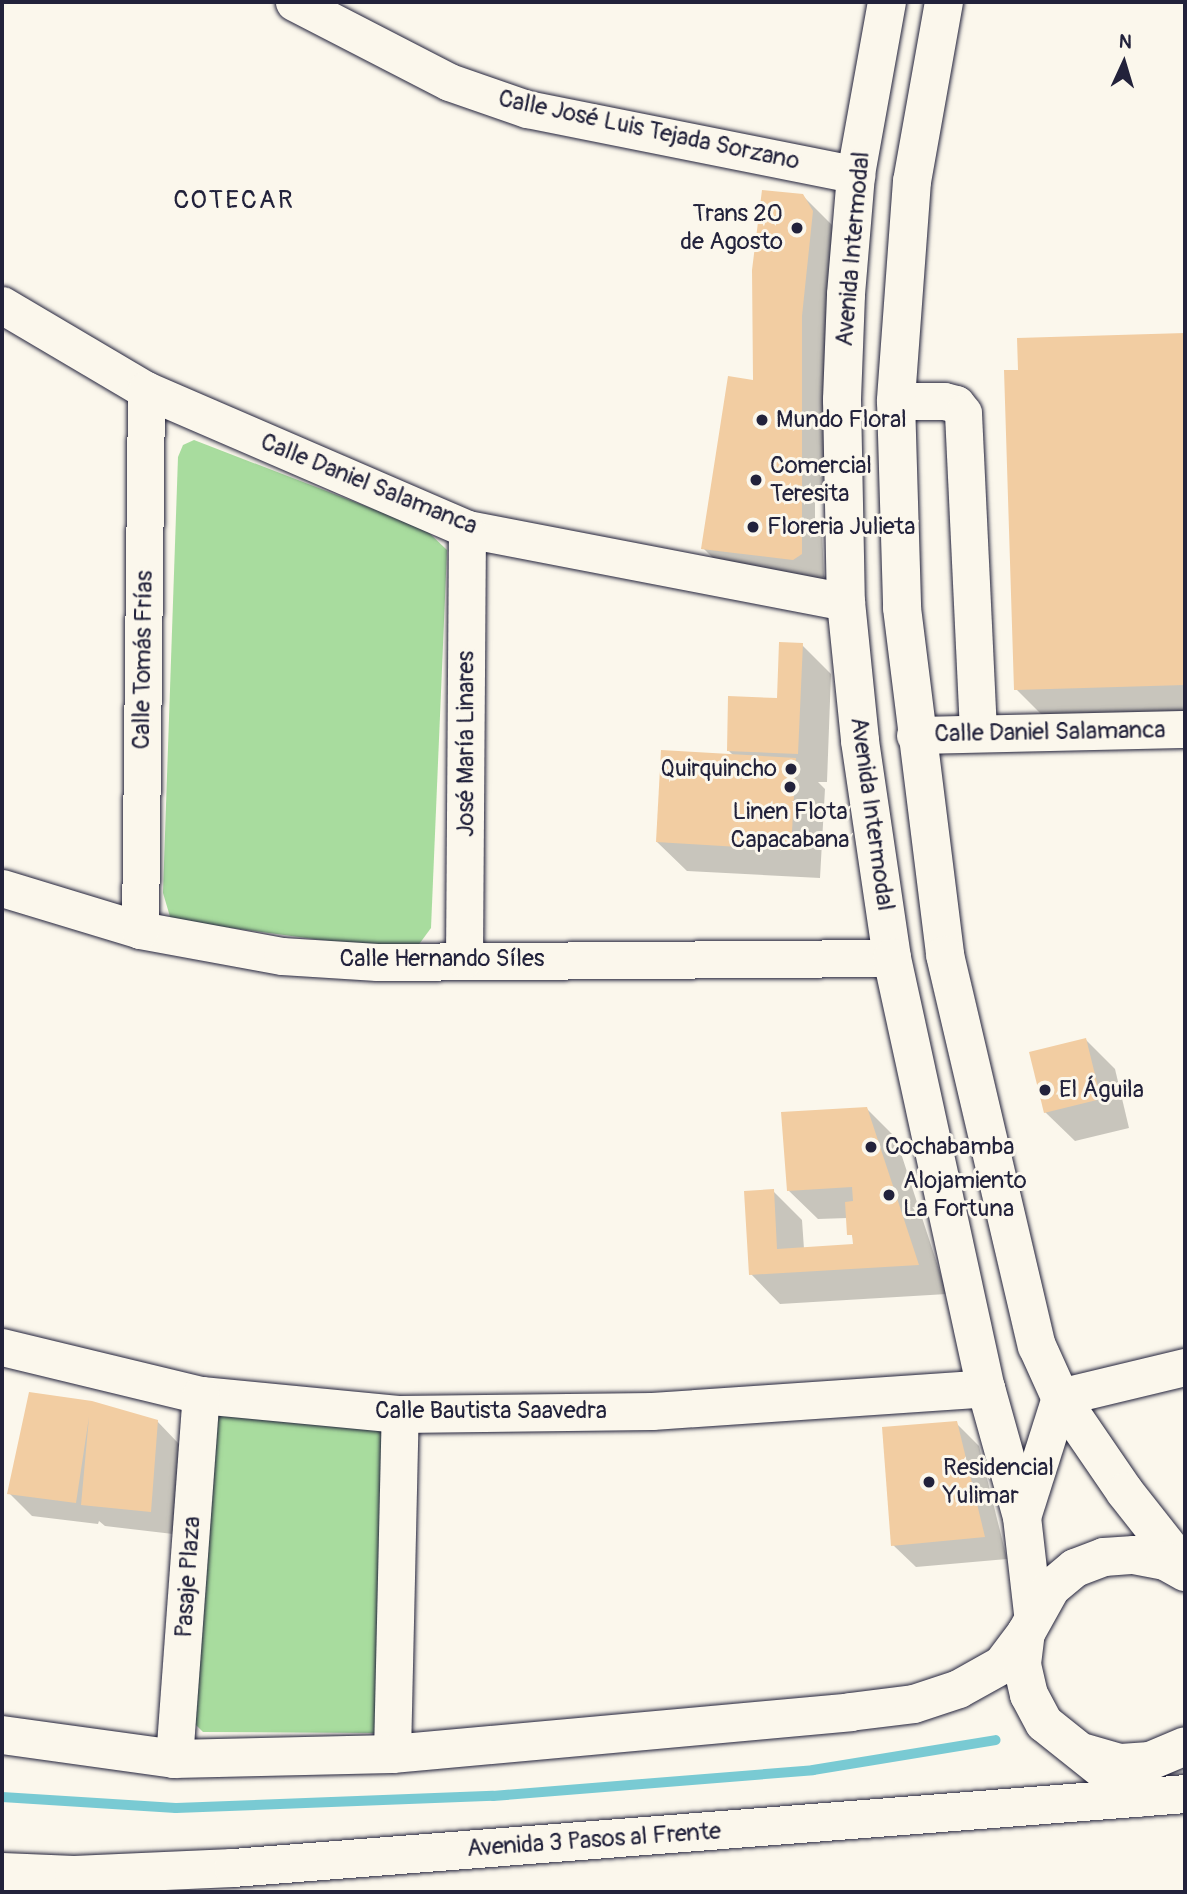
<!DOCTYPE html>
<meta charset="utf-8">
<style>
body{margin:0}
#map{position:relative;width:1187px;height:1894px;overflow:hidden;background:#fbf7ec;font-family:Pangolin,sans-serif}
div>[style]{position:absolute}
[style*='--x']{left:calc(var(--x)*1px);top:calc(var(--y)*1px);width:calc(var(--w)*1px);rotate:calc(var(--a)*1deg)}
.green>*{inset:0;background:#a8dc9e}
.shadow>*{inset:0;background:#0003}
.stream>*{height:10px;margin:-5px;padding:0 5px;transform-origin:5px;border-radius:5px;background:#79cad3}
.building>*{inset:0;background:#f2cda2}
.roads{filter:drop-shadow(0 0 2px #22223b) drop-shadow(0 0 2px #22223b)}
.minor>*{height:37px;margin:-18.5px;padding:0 18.5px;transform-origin:18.5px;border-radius:18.5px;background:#fbf7ec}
.major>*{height:38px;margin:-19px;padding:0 19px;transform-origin:19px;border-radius:19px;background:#fbf7ec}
.dots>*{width:19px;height:19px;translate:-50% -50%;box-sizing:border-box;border:4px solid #fbf7ec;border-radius:50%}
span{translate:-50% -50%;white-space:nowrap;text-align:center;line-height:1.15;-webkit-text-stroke:6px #fbf7ec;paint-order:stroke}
.street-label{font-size:24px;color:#22223b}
.poi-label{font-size:24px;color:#22223b}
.right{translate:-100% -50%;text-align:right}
.left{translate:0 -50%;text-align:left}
.neighbourhood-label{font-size:26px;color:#22223b;letter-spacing:2px}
.frame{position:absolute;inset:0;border:4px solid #22223b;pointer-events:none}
.north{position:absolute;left:1089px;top:28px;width:70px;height:70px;-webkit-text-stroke:5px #fbf7ec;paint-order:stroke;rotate:4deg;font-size:19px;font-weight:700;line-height:28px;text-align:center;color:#22223b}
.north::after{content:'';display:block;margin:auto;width:24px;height:32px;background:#22223b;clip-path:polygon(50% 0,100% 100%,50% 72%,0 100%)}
</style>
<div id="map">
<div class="green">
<i style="clip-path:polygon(194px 440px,425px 529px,447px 550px,431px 928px,417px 947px,404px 951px,171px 920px,163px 893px,178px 457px,183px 445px)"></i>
<i style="clip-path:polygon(216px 1409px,394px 1424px,377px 1733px,203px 1732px,193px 1722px)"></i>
</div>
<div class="shadow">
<i style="clip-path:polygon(802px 195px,832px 225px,841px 242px,823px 486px,815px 485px,815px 522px,822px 530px,824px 577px,816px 582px,725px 570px,703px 548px,759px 384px)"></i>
<i style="clip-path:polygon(1185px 335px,1185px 714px,1045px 718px,1016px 689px,1019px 340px)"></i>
<i style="clip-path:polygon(802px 645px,831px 674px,827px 782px,818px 782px,825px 789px,820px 878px,687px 871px,657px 842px,734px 756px,728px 750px,779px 700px)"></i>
<i style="clip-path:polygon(1085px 1039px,1115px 1069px,1129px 1128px,1075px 1141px,1045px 1112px)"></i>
<i style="clip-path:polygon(867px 1109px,896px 1138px,947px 1294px,780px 1304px,751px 1274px,773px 1191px,802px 1220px,804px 1249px,855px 1246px,848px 1218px,818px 1219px,788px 1190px)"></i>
<i style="clip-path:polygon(30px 1394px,157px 1421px,179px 1444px,173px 1534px,105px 1526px,99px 1521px,98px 1524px,32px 1516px,9px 1493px)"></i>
<i style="clip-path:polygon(956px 1423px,979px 1446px,1007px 1559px,916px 1567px,893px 1545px)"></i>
</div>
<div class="stream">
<i style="--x:2;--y:1797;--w:174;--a:3.6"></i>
<i style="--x:176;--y:1808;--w:317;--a:-2.2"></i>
<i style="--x:493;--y:1796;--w:321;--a:-4.6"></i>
<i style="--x:813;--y:1770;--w:185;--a:-9.3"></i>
</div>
<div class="building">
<i style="clip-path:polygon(762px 190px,803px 194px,813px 211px,802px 316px,802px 554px,793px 560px,701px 549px,728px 376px,753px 380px,752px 270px)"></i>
<i style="clip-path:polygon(1185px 333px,1185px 685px,1014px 690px,1004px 370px,1018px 370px,1017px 338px)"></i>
<i style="clip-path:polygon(779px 642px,803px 643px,798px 754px,727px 751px,728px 696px,777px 698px)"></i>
<i style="clip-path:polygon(661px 750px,796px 758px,791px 850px,656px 842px)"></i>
<i style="clip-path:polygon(1086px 1038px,1101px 1099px,1044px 1113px,1029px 1052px)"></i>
<i style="clip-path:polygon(867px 1107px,919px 1265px,749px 1275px,744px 1191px,774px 1189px,777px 1249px,853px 1244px,852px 1235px,847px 1235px,845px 1202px,853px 1201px,852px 1187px,787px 1191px,781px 1112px)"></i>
<i style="clip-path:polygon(29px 1392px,92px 1401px,158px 1420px,151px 1512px,81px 1505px,89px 1417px,76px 1503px,7px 1494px)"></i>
<i style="clip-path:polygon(957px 1421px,985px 1537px,891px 1546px,882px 1427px)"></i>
</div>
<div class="roads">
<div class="minor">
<i style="--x:294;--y:2;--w:174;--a:27.3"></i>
<i style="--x:449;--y:82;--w:83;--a:19.1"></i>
<i style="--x:527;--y:109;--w:336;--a:11.3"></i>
<i style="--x:2;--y:305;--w:167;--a:30.6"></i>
<i style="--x:146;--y:390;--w:350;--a:23.4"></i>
<i style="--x:467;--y:529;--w:386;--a:10.9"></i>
<i style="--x:896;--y:401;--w:48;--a:0"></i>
<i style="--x:944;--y:401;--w:12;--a:14"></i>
<i style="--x:956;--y:404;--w:11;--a:52"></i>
<i style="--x:963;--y:413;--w:320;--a:87.3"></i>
<i style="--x:915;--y:735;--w:270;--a:-1.3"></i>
<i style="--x:2;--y:888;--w:144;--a:16.9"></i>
<i style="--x:140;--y:930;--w:144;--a:10.4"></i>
<i style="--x:282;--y:956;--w:95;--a:3.6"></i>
<i style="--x:377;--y:962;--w:515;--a:-0.45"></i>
<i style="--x:140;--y:930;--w:540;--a:-89.36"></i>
<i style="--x:464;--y:959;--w:430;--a:-89.6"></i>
<i style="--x:2;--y:1347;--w:205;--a:13.6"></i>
<i style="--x:201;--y:1395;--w:200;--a:5.5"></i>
<i style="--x:400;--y:1414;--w:252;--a:-0.7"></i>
<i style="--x:652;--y:1411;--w:335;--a:-3.9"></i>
<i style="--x:1022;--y:1517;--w:126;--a:-72.4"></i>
<i style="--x:1060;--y:1397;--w:129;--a:-13.5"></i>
<i style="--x:392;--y:1754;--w:340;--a:-88.7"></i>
<i style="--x:174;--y:1759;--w:365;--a:-85.8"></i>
</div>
<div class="major">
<i style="--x:887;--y:2;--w:176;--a:100.2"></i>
<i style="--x:856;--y:175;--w:120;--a:94.8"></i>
<i style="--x:846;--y:295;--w:105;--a:92.2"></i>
<i style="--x:842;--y:400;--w:202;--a:88.9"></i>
<i style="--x:846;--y:602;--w:140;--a:84.2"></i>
<i style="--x:860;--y:741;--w:219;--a:81.6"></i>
<i style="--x:892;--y:958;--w:440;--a:77.7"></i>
<i style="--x:986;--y:1388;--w:134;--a:74.4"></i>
<i style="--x:1022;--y:1517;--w:97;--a:83.5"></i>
<i style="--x:944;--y:2;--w:182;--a:100.1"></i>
<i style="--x:912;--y:181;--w:221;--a:94.2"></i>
<i style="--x:896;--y:401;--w:207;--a:88.3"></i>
<i style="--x:902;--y:608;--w:350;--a:82.9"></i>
<i style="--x:945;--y:955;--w:402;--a:76.8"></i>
<i style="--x:1037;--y:1346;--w:56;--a:65.7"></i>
<i style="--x:1060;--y:1397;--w:115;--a:55.6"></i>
<i style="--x:1125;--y:1492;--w:97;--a:51.7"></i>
<i style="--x:2;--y:1735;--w:174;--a:7.9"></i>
<i style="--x:174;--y:1759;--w:218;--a:-1.3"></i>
<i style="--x:392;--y:1754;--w:460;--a:-5.2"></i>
<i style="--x:850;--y:1712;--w:64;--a:-7.1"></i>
<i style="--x:914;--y:1704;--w:47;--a:-18.4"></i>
<i style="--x:959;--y:1689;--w:49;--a:-29.2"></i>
<i style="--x:1002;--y:1665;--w:40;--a:-53"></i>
<i style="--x:1085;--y:1753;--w:37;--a:16"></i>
<i style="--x:1121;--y:1763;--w:29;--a:-4"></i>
<i style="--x:1150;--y:1761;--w:38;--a:-23"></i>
<i style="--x:1138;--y:1798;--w:120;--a:-141.4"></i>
<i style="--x:1044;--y:1723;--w:32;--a:-118"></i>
<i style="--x:1029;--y:1695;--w:32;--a:-103"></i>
<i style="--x:1022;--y:1664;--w:31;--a:-83"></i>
<i style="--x:1026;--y:1633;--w:51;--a:-60.9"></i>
<i style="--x:1051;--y:1588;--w:31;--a:-40"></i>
<i style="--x:1075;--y:1568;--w:31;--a:-21"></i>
<i style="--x:1104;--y:1557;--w:30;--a:-4"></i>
<i style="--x:1134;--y:1555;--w:32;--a:11"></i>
<i style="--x:1165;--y:1561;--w:23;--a:29"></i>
<i style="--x:2;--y:1872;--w:72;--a:2.4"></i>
<i style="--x:74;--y:1875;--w:159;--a:-2.5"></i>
<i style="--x:233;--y:1868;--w:955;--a:-4.44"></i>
</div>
</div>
<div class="dots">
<i style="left:797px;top:228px;background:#22223b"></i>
<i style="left:762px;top:420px;background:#22223b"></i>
<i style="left:756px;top:480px;background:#22223b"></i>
<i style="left:753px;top:527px;background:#22223b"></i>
<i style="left:791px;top:769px;background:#22223b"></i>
<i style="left:790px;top:787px;background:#22223b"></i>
<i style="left:1045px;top:1090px;background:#22223b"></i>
<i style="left:871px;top:1147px;background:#22223b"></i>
<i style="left:889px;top:1195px;background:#22223b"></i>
<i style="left:929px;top:1482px;background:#22223b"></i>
</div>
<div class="street-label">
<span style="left:649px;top:130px;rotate:12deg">Calle José Luis Tejada Sorzano</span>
<span style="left:853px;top:249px;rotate:-85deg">Avenida Intermodal</span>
<span style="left:369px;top:484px;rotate:22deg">Calle Daniel Salamanca</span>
<span style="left:143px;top:660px;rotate:-89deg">Calle Tomás Frías</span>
<span style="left:1050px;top:732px;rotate:-1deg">Calle Daniel Salamanca</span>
<span style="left:466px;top:744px;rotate:-90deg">José María Linares</span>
<span style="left:872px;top:814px;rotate:82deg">Avenida Intermodal</span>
<span style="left:442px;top:959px">Calle Hernando Síles</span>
<span style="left:491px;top:1411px">Calle Bautista Saavedra</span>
<span style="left:188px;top:1577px;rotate:-86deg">Pasaje Plaza</span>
<span style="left:594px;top:1840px;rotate:-4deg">Avenida 3 Pasos al Frente</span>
</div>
<div class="poi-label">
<span class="right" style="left:783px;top:228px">Trans 20<br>de Agosto</span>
<span class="left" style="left:776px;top:420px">Mundo Floral</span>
<span class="left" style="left:770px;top:480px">Comercial<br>Teresita</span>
<span class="left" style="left:767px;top:527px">Floreria Julieta</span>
<span class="right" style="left:777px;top:769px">Quirquincho</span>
<span style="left:790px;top:826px">Linen Flota<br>Capacabana</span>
<span class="left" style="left:1059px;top:1090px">El Águila</span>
<span class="left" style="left:885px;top:1147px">Cochabamba</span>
<span class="left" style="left:903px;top:1195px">Alojamiento<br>La Fortuna</span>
<span class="left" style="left:943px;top:1482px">Residencial<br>Yulimar</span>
</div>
<div class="neighbourhood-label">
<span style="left:234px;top:201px">COTECAR</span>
</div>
<div class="frame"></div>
<div class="north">N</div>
</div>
